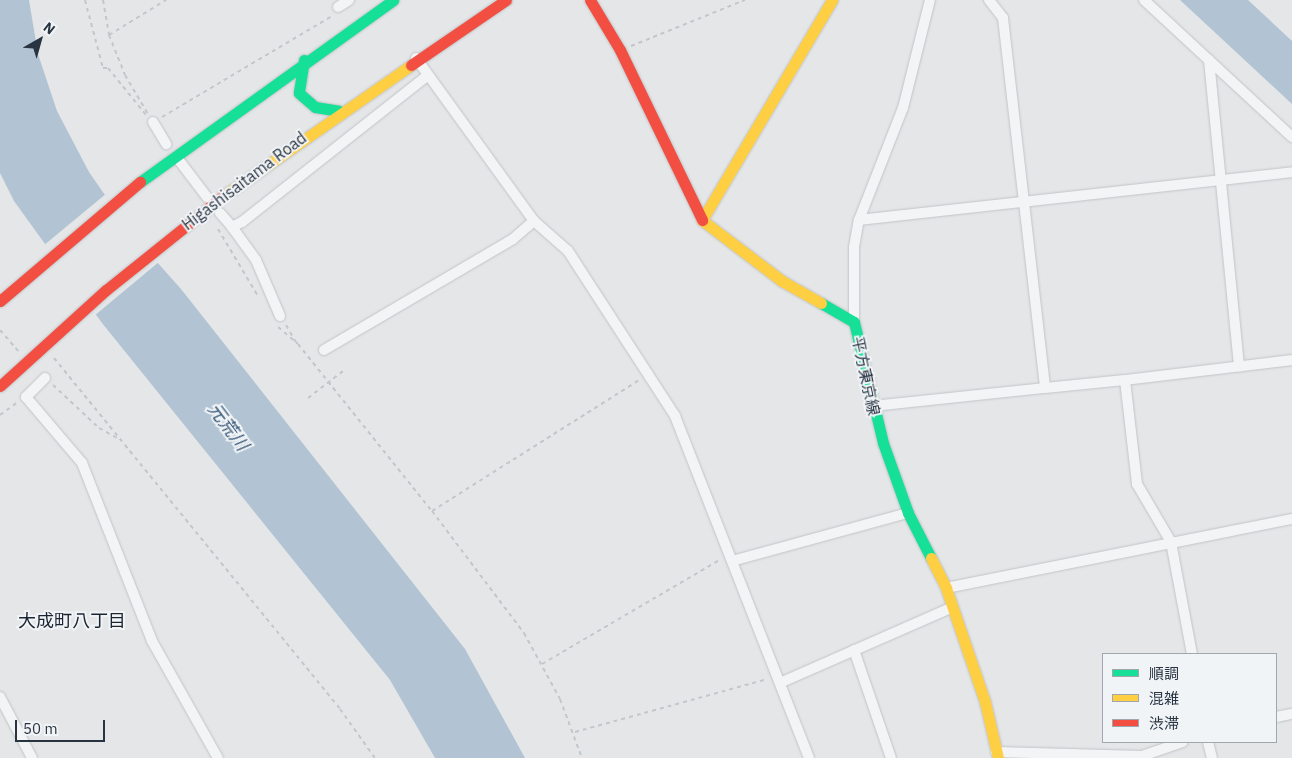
<!DOCTYPE html>
<meta charset="utf-8">
<style>
body{margin:0}
#map{position:relative;width:1292px;height:758px;overflow:hidden;background:#e4e6e8;font-family:"IBM Plex Sans","Noto Sans JP",sans-serif}
div>[style]{position:absolute}
[style*='--x']{left:calc(var(--x)*1px);top:calc(var(--y)*1px);width:calc(var(--w)*1px);rotate:calc(var(--a)*1deg)}
.water>*{inset:0;background:#b2c4d3}
.pier>*{inset:0;background:#e4e6e8}
.path>*{height:2px;margin-top:-1px;transform-origin:0;background:repeating-linear-gradient(90deg,#c4c7ca 0 4px,transparent 0 8px)}
.roads{filter:drop-shadow(0 0 1px #c2c4c6) drop-shadow(0 0 1px #c2c4c6)}
.street>*{height:10px;margin:-5px;padding:0 5px;transform-origin:5px;border-radius:5px;background:#f2f4f5}
.fast>*{height:11px;margin:-5.5px;padding:0 5.5px;transform-origin:5.5px;border-radius:5.5px;background:#16e098}
.slow>*{height:11px;margin:-5.5px;padding:0 5.5px;transform-origin:5.5px;border-radius:5.5px;background:#ffcf43}
.jam>*{height:11px;margin:-5.5px;padding:0 5.5px;transform-origin:5.5px;border-radius:5.5px;background:#f24e42}
span{translate:-50% -50%;white-space:nowrap;text-align:center;line-height:1.15;-webkit-text-stroke:4px #f1f4f7;paint-order:stroke}
.street-label{font-size:16px;color:#293442}
.water-label{font-size:18px;color:#357;font-style:italic}
.neighbourhood-label{font-size:18px;color:#1c2533}
.legend{position:absolute;left:1102px;top:653px;width:175px;height:90px;box-sizing:border-box;background:#f1f4f7;border:1px solid #a1a7af;margin:0;padding:6px 9px;list-style:none;font-size:15px;color:#293442}
.legend li{display:flex;align-items:center;gap:10px;height:25px}
.legend b{width:25px;border:1px solid #a1a7af}
.north{position:absolute;left:15px;top:15px;width:50px;height:50px;-webkit-text-stroke:4px #f1f4f7;paint-order:stroke;rotate:38deg;font-size:14px;font-weight:700;line-height:20px;text-align:center;color:#293442}
.north::after{content:'';display:block;margin:auto;width:18px;height:22px;background:#293442;clip-path:polygon(50% 0,100% 100%,50% 72%,0 100%)}
.scale{position:absolute;left:15px;top:720px;width:90px;height:22px;box-sizing:border-box;border:2px solid #293442;border-top:0;padding-left:6px;font-size:15px;line-height:18px;white-space:nowrap;color:#293442;-webkit-text-stroke:4px #f1f4f7;paint-order:stroke}
</style>
<div id="map">
<div class="water">
<i style="clip-path:polygon(0 0,29px 0,38px 54px,57px 111px,89px 172px,132px 234px,181px 289px,465px 649px,525px 758px,435px 758px,390px 680px,102px 323px,14px 201px,0 173px)"></i>
<i style="clip-path:polygon(1180px 0,1248px 0,1292px 41px,1292px 104px)"></i>
</div>
<div class="pier">
<i style="clip-path:polygon(107px 193px,160px 261px,94px 316px,43px 246px)"></i>
</div>
<div class="path">
<i style="--x:85;--y:0;--w:70;--a:75.2"></i>
<i style="--x:103;--y:68;--w:5;--a:0"></i>
<i style="--x:108;--y:68;--w:60;--a:51"></i>
<i style="--x:103;--y:0;--w:36;--a:80"></i>
<i style="--x:109;--y:35;--w:43;--a:68.2"></i>
<i style="--x:125;--y:75;--w:45;--a:59.5"></i>
<i style="--x:109;--y:35;--w:67;--a:-31.6"></i>
<i style="--x:631;--y:46;--w:123;--a:-22"></i>
<i style="--x:162;--y:117;--w:198;--a:-30.7"></i>
<i style="--x:218;--y:229;--w:78;--a:59.2"></i>
<i style="--x:286;--y:325;--w:20;--a:60"></i>
<i style="--x:278;--y:327;--w:26;--a:40"></i>
<i style="--x:298;--y:344;--w:214;--a:51.3"></i>
<i style="--x:432;--y:511;--w:153;--a:53"></i>
<i style="--x:524;--y:633;--w:75;--a:61.4"></i>
<i style="--x:560;--y:699;--w:63;--a:69.6"></i>
<i style="--x:0;--y:330;--w:28;--a:49"></i>
<i style="--x:54;--y:358;--w:453;--a:50.8"></i>
<i style="--x:340;--y:709;--w:60;--a:54.5"></i>
<i style="--x:53;--y:385;--w:63;--a:43.1"></i>
<i style="--x:99;--y:428;--w:25;--a:29"></i>
<i style="--x:308;--y:398;--w:44;--a:-37.6"></i>
<i style="--x:0;--y:415;--w:22;--a:-36"></i>
<i style="--x:432;--y:511;--w:244;--a:-32.3"></i>
<i style="--x:542;--y:664;--w:205;--a:-30.4"></i>
<i style="--x:575;--y:732;--w:199;--a:-15.4"></i>
</div>
<div class="roads">
<div class="street">
<i style="--x:989;--y:0;--w:23;--a:52"></i>
<i style="--x:1003;--y:18;--w:372;--a:83.5"></i>
<i style="--x:1045;--y:388;--w:80;--a:-5.7"></i>
<i style="--x:1125;--y:380;--w:105;--a:83.4"></i>
<i style="--x:1137;--y:484;--w:67;--a:59.6"></i>
<i style="--x:1171;--y:542;--w:114;--a:79.4"></i>
<i style="--x:1144;--y:0;--w:202;--a:42.8"></i>
<i style="--x:338;--y:7;--w:13;--a:-32"></i>
<i style="--x:416;--y:58;--w:201;--a:54.1"></i>
<i style="--x:534;--y:221;--w:45;--a:41.4"></i>
<i style="--x:568;--y:251;--w:197;--a:57"></i>
<i style="--x:675;--y:416;--w:367;--a:68.6"></i>
<i style="--x:1209;--y:60;--w:308;--a:84.4"></i>
<i style="--x:153;--y:122;--w:26;--a:59"></i>
<i style="--x:178;--y:159;--w:48;--a:52.7"></i>
<i style="--x:220;--y:213;--w:18;--a:49"></i>
<i style="--x:232;--y:227;--w:11;--a:-27"></i>
<i style="--x:242;--y:222;--w:236;--a:-38.3"></i>
<i style="--x:859;--y:220;--w:436;--a:-6.3"></i>
<i style="--x:232;--y:227;--w:41;--a:54"></i>
<i style="--x:256;--y:260;--w:61;--a:66.8"></i>
<i style="--x:854;--y:322;--w:75;--a:-90"></i>
<i style="--x:854;--y:247;--w:27;--a:-80"></i>
<i style="--x:859;--y:220;--w:120;--a:-68.6"></i>
<i style="--x:903;--y:108;--w:111;--a:-76"></i>
<i style="--x:324;--y:350;--w:219;--a:-30.4"></i>
<i style="--x:513;--y:239;--w:28;--a:-41"></i>
<i style="--x:45;--y:378;--w:27;--a:135"></i>
<i style="--x:26;--y:397;--w:87;--a:49.7"></i>
<i style="--x:82;--y:463;--w:191;--a:68.5"></i>
<i style="--x:152;--y:641;--w:134;--a:60.6"></i>
<i style="--x:1125;--y:380;--w:168;--a:-6.8"></i>
<i style="--x:873;--y:406;--w:173;--a:-6"></i>
<i style="--x:732;--y:561;--w:182;--a:-15.3"></i>
<i style="--x:946;--y:588;--w:353;--a:-11.3"></i>
<i style="--x:854;--y:650;--w:114;--a:71.1"></i>
<i style="--x:782;--y:682;--w:187;--a:-23.7"></i>
<i style="--x:0;--y:697;--w:69;--a:62.3"></i>
<i style="--x:1276;--y:717;--w:16;--a:-11"></i>
<i style="--x:1208;--y:742;--w:16;--a:76"></i>
<i style="--x:996;--y:752;--w:146;--a:1.6"></i>
<i style="--x:1142;--y:756;--w:43;--a:-18.9"></i>
</div>
<div class="fast">
<i style="--x:304;--y:60;--w:33;--a:99"></i>
<i style="--x:299;--y:93;--w:21;--a:41"></i>
<i style="--x:315;--y:107;--w:24;--a:9"></i>
<i style="--x:140;--y:182;--w:312;--a:-35.7"></i>
<i style="--x:821;--y:303;--w:38;--a:30"></i>
<i style="--x:854;--y:322;--w:124;--a:76.5"></i>
<i style="--x:883;--y:443;--w:74;--a:70.3"></i>
<i style="--x:908;--y:513;--w:51;--a:62.9"></i>
</div>
<div class="slow">
<i style="--x:222;--y:197;--w:231;--a:-34.9"></i>
<i style="--x:821;--y:303;--w:45;--a:-150.6"></i>
<i style="--x:782;--y:281;--w:101;--a:-142.7"></i>
<i style="--x:702;--y:220;--w:256;--a:-59.4"></i>
<i style="--x:931;--y:558;--w:34;--a:63"></i>
<i style="--x:946;--y:588;--w:120;--a:71.1"></i>
<i style="--x:985;--y:702;--w:57;--a:76.9"></i>
</div>
<div class="jam">
<i style="--x:590;--y:0;--w:58;--a:59"></i>
<i style="--x:620;--y:50;--w:189;--a:64.2"></i>
<i style="--x:411;--y:65;--w:115;--a:-34.4"></i>
<i style="--x:0;--y:301;--w:184;--a:-40.4"></i>
<i style="--x:0;--y:386;--w:143;--a:-42.2"></i>
<i style="--x:106;--y:290;--w:149;--a:-38.7"></i>
</div>
</div>
<div class="street-label">
<span style="left:244px;top:181px;rotate:-37deg">Higashisaitama Road</span>
<span style="left:866px;top:376px;rotate:78deg">平方東京線</span>
</div>
<div class="water-label">
<span style="left:228px;top:427px;rotate:53deg">元荒川</span>
</div>
<div class="neighbourhood-label">
<span style="left:72px;top:621px">大成町八丁目</span>
</div>
<ul class="legend">
<li><b style="height:6px;background:#16e098"></b>順調</li>
<li><b style="height:6px;background:#ffcf43"></b>混雑</li>
<li><b style="height:6px;background:#f24e42"></b>渋滞</li>
</ul>
<div class="north">N</div>
<div class="scale">50 m</div>
</div>
